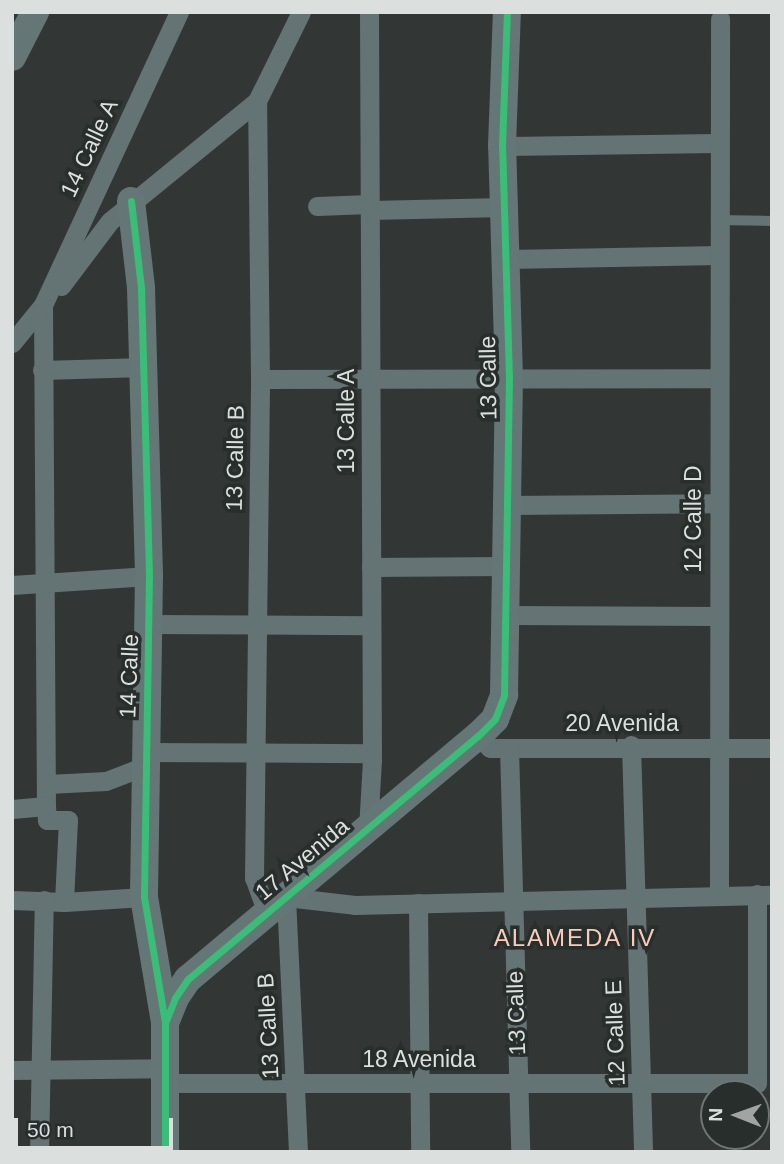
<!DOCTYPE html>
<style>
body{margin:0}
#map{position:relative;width:784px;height:1164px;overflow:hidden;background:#323735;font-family:Arial,sans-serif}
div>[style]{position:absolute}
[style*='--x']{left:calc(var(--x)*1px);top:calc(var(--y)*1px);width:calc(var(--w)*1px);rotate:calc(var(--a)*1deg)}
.lane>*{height:10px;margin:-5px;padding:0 5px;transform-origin:5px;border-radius:5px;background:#647374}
.street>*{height:19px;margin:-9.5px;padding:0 9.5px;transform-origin:9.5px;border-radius:9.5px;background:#647374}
.secondary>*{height:28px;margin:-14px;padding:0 14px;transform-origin:14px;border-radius:14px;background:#647676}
.cycleway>*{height:7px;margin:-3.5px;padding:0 3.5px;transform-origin:3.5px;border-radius:3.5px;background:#3abd76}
span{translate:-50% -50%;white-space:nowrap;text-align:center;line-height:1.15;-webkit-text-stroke:7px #272e2b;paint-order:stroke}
.street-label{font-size:23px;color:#dbdfde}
.neighbourhood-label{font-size:24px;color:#fbcbb8;letter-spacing:2px}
.frame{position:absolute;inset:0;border:14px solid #dbdfde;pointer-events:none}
.north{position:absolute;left:700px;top:1080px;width:70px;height:70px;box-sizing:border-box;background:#272e2b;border:2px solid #6f7573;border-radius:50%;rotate:271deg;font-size:19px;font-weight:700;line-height:28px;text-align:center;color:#dbdfde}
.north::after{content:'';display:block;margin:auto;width:24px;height:32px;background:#a0a4a3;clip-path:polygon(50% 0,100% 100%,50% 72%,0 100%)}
.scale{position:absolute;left:14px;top:1118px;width:159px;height:32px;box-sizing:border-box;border:4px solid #dbdfde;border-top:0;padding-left:9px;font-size:21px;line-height:24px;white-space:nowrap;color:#dbdfde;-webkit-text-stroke:5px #272e2b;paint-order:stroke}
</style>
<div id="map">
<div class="lane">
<i style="--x:717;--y:220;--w:55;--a:1"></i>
</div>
<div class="street">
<i style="--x:502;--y:146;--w:215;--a:-0.8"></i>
<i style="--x:317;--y:206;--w:53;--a:-2.2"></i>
<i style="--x:370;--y:210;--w:134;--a:-1.3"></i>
<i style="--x:505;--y:259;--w:214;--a:-1.1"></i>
<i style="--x:61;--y:286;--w:81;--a:-53"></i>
<i style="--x:110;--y:221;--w:190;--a:-39.2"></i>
<i style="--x:43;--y:305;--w:501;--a:89.66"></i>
<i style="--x:46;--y:806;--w:14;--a:86"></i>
<i style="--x:47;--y:820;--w:21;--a:0"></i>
<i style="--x:68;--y:820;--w:82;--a:92.8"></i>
<i style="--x:12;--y:343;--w:49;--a:-50.8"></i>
<i style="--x:43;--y:305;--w:323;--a:-65.1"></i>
<i style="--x:42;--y:370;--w:102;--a:-1.7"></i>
<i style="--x:260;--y:379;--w:458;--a:-0.1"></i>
<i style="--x:507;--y:505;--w:211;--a:-0.5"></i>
<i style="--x:371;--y:567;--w:135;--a:-0.4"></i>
<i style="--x:12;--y:585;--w:137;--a:-3.8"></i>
<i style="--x:505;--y:615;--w:213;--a:0.3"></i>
<i style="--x:150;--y:624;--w:221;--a:0.3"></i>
<i style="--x:478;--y:736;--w:17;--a:45"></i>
<i style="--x:490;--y:748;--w:282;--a:0"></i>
<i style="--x:631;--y:745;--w:407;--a:88.3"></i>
<i style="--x:509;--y:748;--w:404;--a:88.4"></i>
<i style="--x:145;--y:752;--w:227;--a:0.3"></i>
<i style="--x:48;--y:784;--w:58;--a:-3"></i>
<i style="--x:106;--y:781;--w:42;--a:-21"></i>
<i style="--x:12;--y:809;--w:34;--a:-5"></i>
<i style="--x:368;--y:829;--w:69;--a:-86.7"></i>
<i style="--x:372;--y:760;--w:748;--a:-90.23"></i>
<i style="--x:719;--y:895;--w:876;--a:-89.93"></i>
<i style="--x:12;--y:900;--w:52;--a:2.2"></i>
<i style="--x:64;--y:902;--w:80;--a:-3.6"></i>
<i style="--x:418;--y:903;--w:249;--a:89.5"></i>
<i style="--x:267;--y:913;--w:37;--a:-110"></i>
<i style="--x:254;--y:878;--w:499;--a:-89.3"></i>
<i style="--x:260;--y:379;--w:278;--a:-90.6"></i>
<i style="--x:257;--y:101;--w:99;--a:-63.7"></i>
<i style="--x:12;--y:1070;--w:153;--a:-0.7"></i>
<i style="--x:165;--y:1083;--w:592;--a:0"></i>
<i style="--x:757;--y:1083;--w:189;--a:-90"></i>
<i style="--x:39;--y:1152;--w:252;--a:-88.9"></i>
<i style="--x:298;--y:1152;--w:255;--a:-92.7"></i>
<i style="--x:286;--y:897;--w:69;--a:6.6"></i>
<i style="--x:355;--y:905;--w:417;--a:-1.4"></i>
</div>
<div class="secondary">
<i style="--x:12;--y:57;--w:51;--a:-62.9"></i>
<i style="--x:131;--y:201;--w:88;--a:83.4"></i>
<i style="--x:141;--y:288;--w:288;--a:88.4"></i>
<i style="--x:149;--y:576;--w:321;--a:90.9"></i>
<i style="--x:144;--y:897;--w:128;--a:80.5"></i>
<i style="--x:165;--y:1023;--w:129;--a:90"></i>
<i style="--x:165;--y:1023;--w:27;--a:-68"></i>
<i style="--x:175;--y:998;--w:23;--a:-56"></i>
<i style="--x:188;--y:979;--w:378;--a:-40"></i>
<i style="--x:478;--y:736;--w:24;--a:-45"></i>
<i style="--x:495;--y:719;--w:26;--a:-69"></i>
<i style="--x:504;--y:695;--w:317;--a:-89.1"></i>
<i style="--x:509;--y:378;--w:232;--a:-91.7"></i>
<i style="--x:502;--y:146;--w:134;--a:-87.9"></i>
</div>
<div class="cycleway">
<i style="--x:131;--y:201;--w:88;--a:83.4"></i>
<i style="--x:141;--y:288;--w:288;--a:88.4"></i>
<i style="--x:149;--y:576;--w:321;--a:90.9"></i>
<i style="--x:144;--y:897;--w:128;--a:80.5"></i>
<i style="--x:165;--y:1023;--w:129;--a:90"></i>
<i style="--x:165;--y:1023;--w:27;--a:-68"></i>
<i style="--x:175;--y:998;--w:23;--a:-56"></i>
<i style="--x:188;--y:979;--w:378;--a:-40"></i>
<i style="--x:478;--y:736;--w:24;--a:-45"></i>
<i style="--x:495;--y:719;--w:26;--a:-69"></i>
<i style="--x:504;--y:695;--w:317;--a:-89.1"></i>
<i style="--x:509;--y:378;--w:232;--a:-91.7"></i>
<i style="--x:502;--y:146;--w:134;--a:-87.9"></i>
</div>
<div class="street-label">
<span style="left:89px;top:148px;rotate:-65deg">14 Calle A</span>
<span style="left:488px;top:378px;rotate:-91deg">13 Calle</span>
<span style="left:346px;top:421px;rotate:-90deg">13 Calle A</span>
<span style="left:235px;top:458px;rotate:-89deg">13 Calle B</span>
<span style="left:693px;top:519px;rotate:-90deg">12 Calle D</span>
<span style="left:129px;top:676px;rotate:-88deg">14 Calle</span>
<span style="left:622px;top:723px">20 Avenida</span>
<span style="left:302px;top:859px;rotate:-40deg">17 Avenida</span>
<span style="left:516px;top:1013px;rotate:-92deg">13 Calle</span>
<span style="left:268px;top:1026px;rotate:-93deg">13 Calle B</span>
<span style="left:615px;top:1033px;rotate:-92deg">12 Calle E</span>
<span style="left:419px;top:1059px">18 Avenida</span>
</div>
<div class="neighbourhood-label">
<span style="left:575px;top:938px">ALAMEDA IV</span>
</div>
<div class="frame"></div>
<div class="north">N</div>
<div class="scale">50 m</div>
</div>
